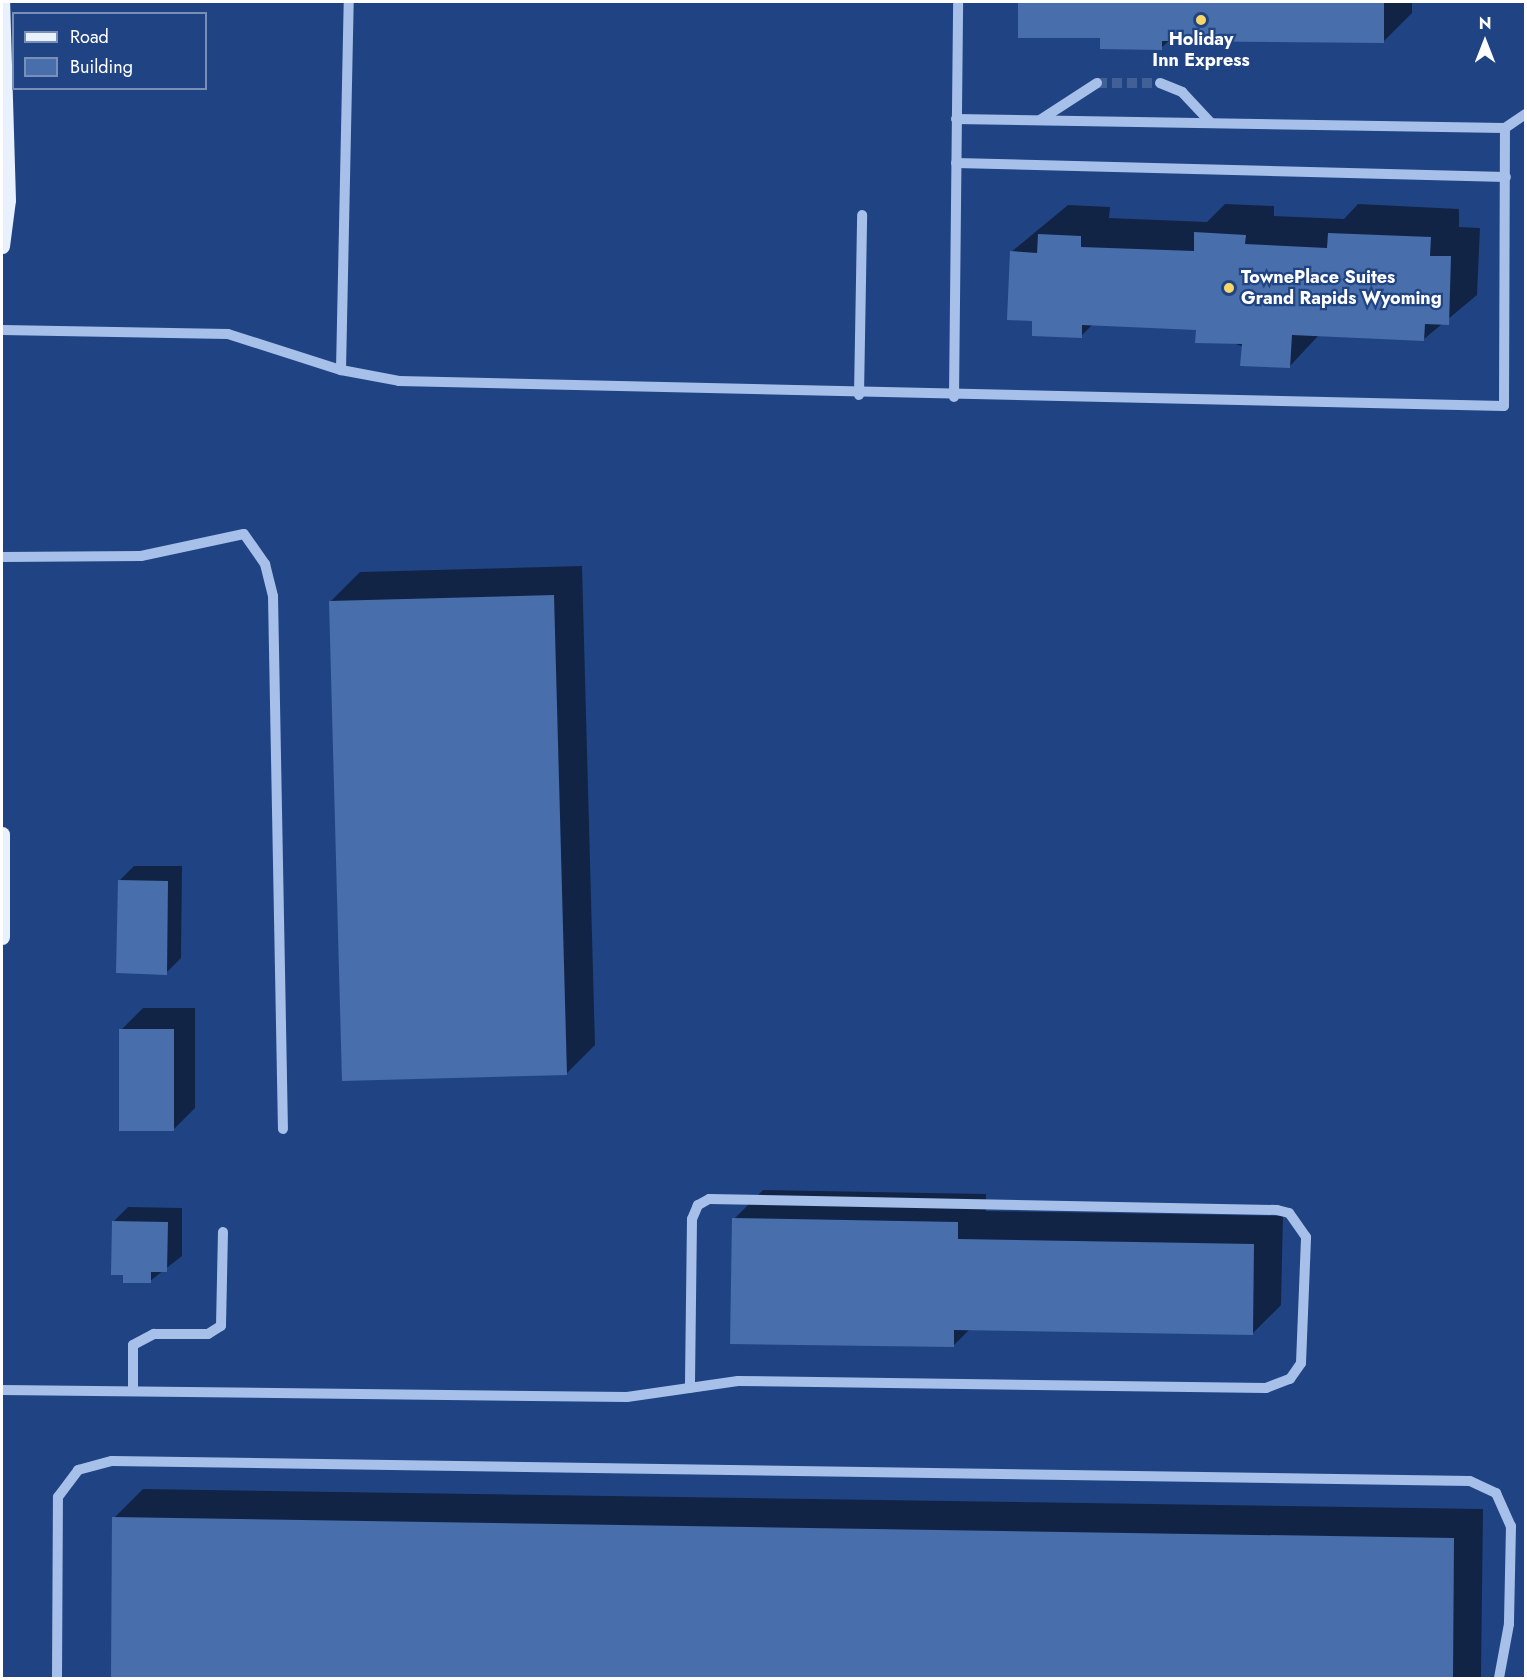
<!DOCTYPE html>
<style>
body{margin:0}
#map{position:relative;width:1527px;height:1680px;overflow:hidden;background:#204483;font-family:Jost,sans-serif}
div>[style]{position:absolute}
[style*='--x']{left:calc(var(--x)*1px);top:calc(var(--y)*1px);width:calc(var(--w)*1px);rotate:calc(var(--a)*1deg)}
.shadow>*{inset:0;background:#0007}
.building>*{inset:0;background:#486eab}
.minor-tunnel>*{height:10px;margin-top:-5px;transform-origin:0;background:repeating-linear-gradient(90deg,#416096 0 10px,transparent 0 15px)}
.minor>*{height:10px;margin:-5px;padding:0 5px;transform-origin:5px;border-radius:5px;background:#a6c0e9}
.major>*{height:15px;margin:-7.5px;padding:0 7.5px;transform-origin:7.5px;border-radius:7.5px;background:#e9f0fe}
.dots>*{width:16px;height:16px;translate:-50% -50%;box-sizing:border-box;border:3px solid #204483;border-radius:50%}
span{translate:-50% -50%;white-space:nowrap;text-align:center;line-height:1.15;-webkit-text-stroke:4.5px #204483;paint-order:stroke}
.poi-label{font-size:18px;color:#fff;font-weight:700}
.left{translate:0 -50%;text-align:left}
.frame{position:absolute;inset:0;border:3px solid #fff;pointer-events:none}
.legend{position:absolute;left:12px;top:12px;width:195px;height:78px;box-sizing:border-box;background:#204483;border:2px solid #798fb5;margin:0;padding:8px 10px;list-style:none;font-size:18px;color:#fff}
.legend li{display:flex;align-items:center;gap:12px;height:30px}
.legend b{width:30px;border:2px solid #798fb5}
.north{position:absolute;left:1455px;top:12px;width:60px;height:60px;-webkit-text-stroke:4px #204483;paint-order:stroke;rotate:0deg;font-size:16px;font-weight:700;line-height:24px;text-align:center;color:#fff}
.north::after{content:'';display:block;margin:auto;width:21px;height:27px;background:#fff;clip-path:polygon(50% 0,100% 100%,50% 72%,0 100%)}
</style>
<div id="map">
<div class="shadow">
<i style="clip-path:polygon(1020px 2px,1412px 2px,1412px 13px,1383px 42px,1170px 40px,1161px 48px,1101px 37px,1019px 36px)"></i>
<i style="clip-path:polygon(1225px 204px,1274px 206px,1274px 216px,1344px 219px,1358px 204px,1459px 209px,1459px 227px,1480px 228px,1477px 295px,1424px 339px,1319px 335px,1290px 366px,1197px 328px,1093px 324px,1081px 336px,1034px 319px,1011px 252px,1068px 205px,1110px 207px,1109px 218px,1207px 222px)"></i>
<i style="clip-path:polygon(582px 566px,595px 1045px,566px 1074px,331px 601px,360px 572px)"></i>
<i style="clip-path:polygon(134px 866px,182px 866px,181px 958px,166px 973px,119px 881px)"></i>
<i style="clip-path:polygon(143px 1008px,195px 1008px,195px 1108px,173px 1130px,121px 1030px)"></i>
<i style="clip-path:polygon(763px 1190px,986px 1194px,986px 1211px,1283px 1216px,1281px 1305px,1252px 1334px,970px 1329px,953px 1346px,734px 1219px)"></i>
<i style="clip-path:polygon(128px 1207px,182px 1208px,182px 1256px,150px 1281px,125px 1273px,113px 1222px)"></i>
<i style="clip-path:polygon(143px 1489px,1483px 1509px,1481px 1678px,113px 1678px,114px 1518px)"></i>
</div>
<div class="building">
<i style="clip-path:polygon(1018px 2px,1384px 2px,1384px 43px,1162px 41px,1162px 50px,1100px 49px,1100px 38px,1018px 38px)"></i>
<i style="clip-path:polygon(1194px 232px,1246px 235px,1245px 244px,1327px 248px,1328px 233px,1431px 237px,1430px 256px,1451px 256px,1449px 325px,1425px 324px,1424px 341px,1292px 335px,1290px 368px,1240px 366px,1242px 344px,1195px 343px,1196px 330px,1082px 325px,1082px 338px,1032px 336px,1032px 321px,1007px 320px,1010px 251px,1037px 253px,1038px 234px,1081px 236px,1081px 247px,1194px 251px)"></i>
<i style="clip-path:polygon(554px 595px,567px 1075px,342px 1081px,329px 601px)"></i>
<i style="clip-path:polygon(118px 880px,168px 881px,167px 975px,116px 973px)"></i>
<i style="clip-path:polygon(119px 1029px,174px 1029px,174px 1131px,119px 1131px)"></i>
<i style="clip-path:polygon(732px 1218px,958px 1222px,958px 1239px,1254px 1244px,1253px 1335px,954px 1330px,954px 1347px,730px 1344px)"></i>
<i style="clip-path:polygon(112px 1221px,168px 1222px,167px 1272px,151px 1272px,151px 1283px,123px 1283px,123px 1275px,111px 1275px)"></i>
<i style="clip-path:polygon(112px 1517px,1454px 1538px,1453px 1678px,111px 1678px)"></i>
</div>
<div class="minor-tunnel">
<i style="--x:1097;--y:83;--w:63;--a:0"></i>
</div>
<div class="minor">
<i style="--x:1160;--y:83;--w:24;--a:22"></i>
<i style="--x:1182;--y:92;--w:42;--a:46.9"></i>
<i style="--x:956;--y:119;--w:549;--a:0.94"></i>
<i style="--x:1040;--y:120;--w:68;--a:-33"></i>
<i style="--x:956;--y:163;--w:550;--a:1.46"></i>
<i style="--x:2;--y:330;--w:226;--a:1"></i>
<i style="--x:228;--y:334;--w:119;--a:17.7"></i>
<i style="--x:341;--y:370;--w:59;--a:10.7"></i>
<i style="--x:399;--y:381;--w:1105;--a:1.3"></i>
<i style="--x:1504;--y:406;--w:278;--a:-89.8"></i>
<i style="--x:1505;--y:128;--w:25;--a:-34"></i>
<i style="--x:341;--y:370;--w:368;--a:-88.8"></i>
<i style="--x:859;--y:395;--w:180;--a:-89"></i>
<i style="--x:954;--y:397;--w:395;--a:-89.4"></i>
<i style="--x:2;--y:557;--w:139;--a:-0.4"></i>
<i style="--x:141;--y:556;--w:105;--a:-12.1"></i>
<i style="--x:244;--y:534;--w:37;--a:55"></i>
<i style="--x:265;--y:564;--w:33;--a:76"></i>
<i style="--x:273;--y:596;--w:533;--a:88.93"></i>
<i style="--x:2;--y:1390;--w:625;--a:0.64"></i>
<i style="--x:627;--y:1397;--w:112;--a:-8.2"></i>
<i style="--x:738;--y:1381;--w:528;--a:0.76"></i>
<i style="--x:1266;--y:1388;--w:26;--a:-21"></i>
<i style="--x:1290;--y:1379;--w:19;--a:-55"></i>
<i style="--x:1301;--y:1363;--w:126;--a:-87.7"></i>
<i style="--x:1306;--y:1237;--w:29;--a:-125"></i>
<i style="--x:1289;--y:1213;--w:12;--a:-166"></i>
<i style="--x:1277;--y:1210;--w:568;--a:-178.89"></i>
<i style="--x:709;--y:1199;--w:13;--a:151"></i>
<i style="--x:698;--y:1205;--w:15;--a:113"></i>
<i style="--x:692;--y:1219;--w:169;--a:90.7"></i>
<i style="--x:133;--y:1391;--w:46;--a:-90"></i>
<i style="--x:133;--y:1345;--w:24;--a:-28"></i>
<i style="--x:154;--y:1334;--w:54;--a:0"></i>
<i style="--x:208;--y:1334;--w:15;--a:-32"></i>
<i style="--x:221;--y:1326;--w:94;--a:-88.8"></i>
<i style="--x:57;--y:1678;--w:181;--a:-89.7"></i>
<i style="--x:58;--y:1497;--w:34;--a:-53"></i>
<i style="--x:78;--y:1470;--w:35;--a:-15"></i>
<i style="--x:112;--y:1461;--w:1358;--a:0.84"></i>
<i style="--x:1470;--y:1481;--w:29;--a:25"></i>
<i style="--x:1496;--y:1493;--w:36;--a:66"></i>
<i style="--x:1511;--y:1526;--w:98;--a:91.2"></i>
<i style="--x:1509;--y:1624;--w:55;--a:100.5"></i>
</div>
<div class="major">
<i style="--x:2;--y:246;--w:46;--a:-82.6"></i>
<i style="--x:8;--y:200;--w:198;--a:-91.7"></i>
<i style="--x:2;--y:834;--w:103;--a:90"></i>
</div>
<div class="dots">
<i style="left:1201px;top:20px;background:#f7d767"></i>
<i style="left:1229px;top:288px;background:#f7d767"></i>
</div>
<div class="poi-label">
<span style="left:1201px;top:50px">Holiday<br>Inn Express</span>
<span class="left" style="left:1241px;top:288px">TownePlace Suites<br>Grand Rapids Wyoming</span>
</div>
<div class="frame"></div>
<ul class="legend">
<li><b style="height:8px;background:#e9f0fe"></b>Road</li>
<li><b style="height:16px;background:#486eab"></b>Building</li>
</ul>
<div class="north">N</div>
</div>
